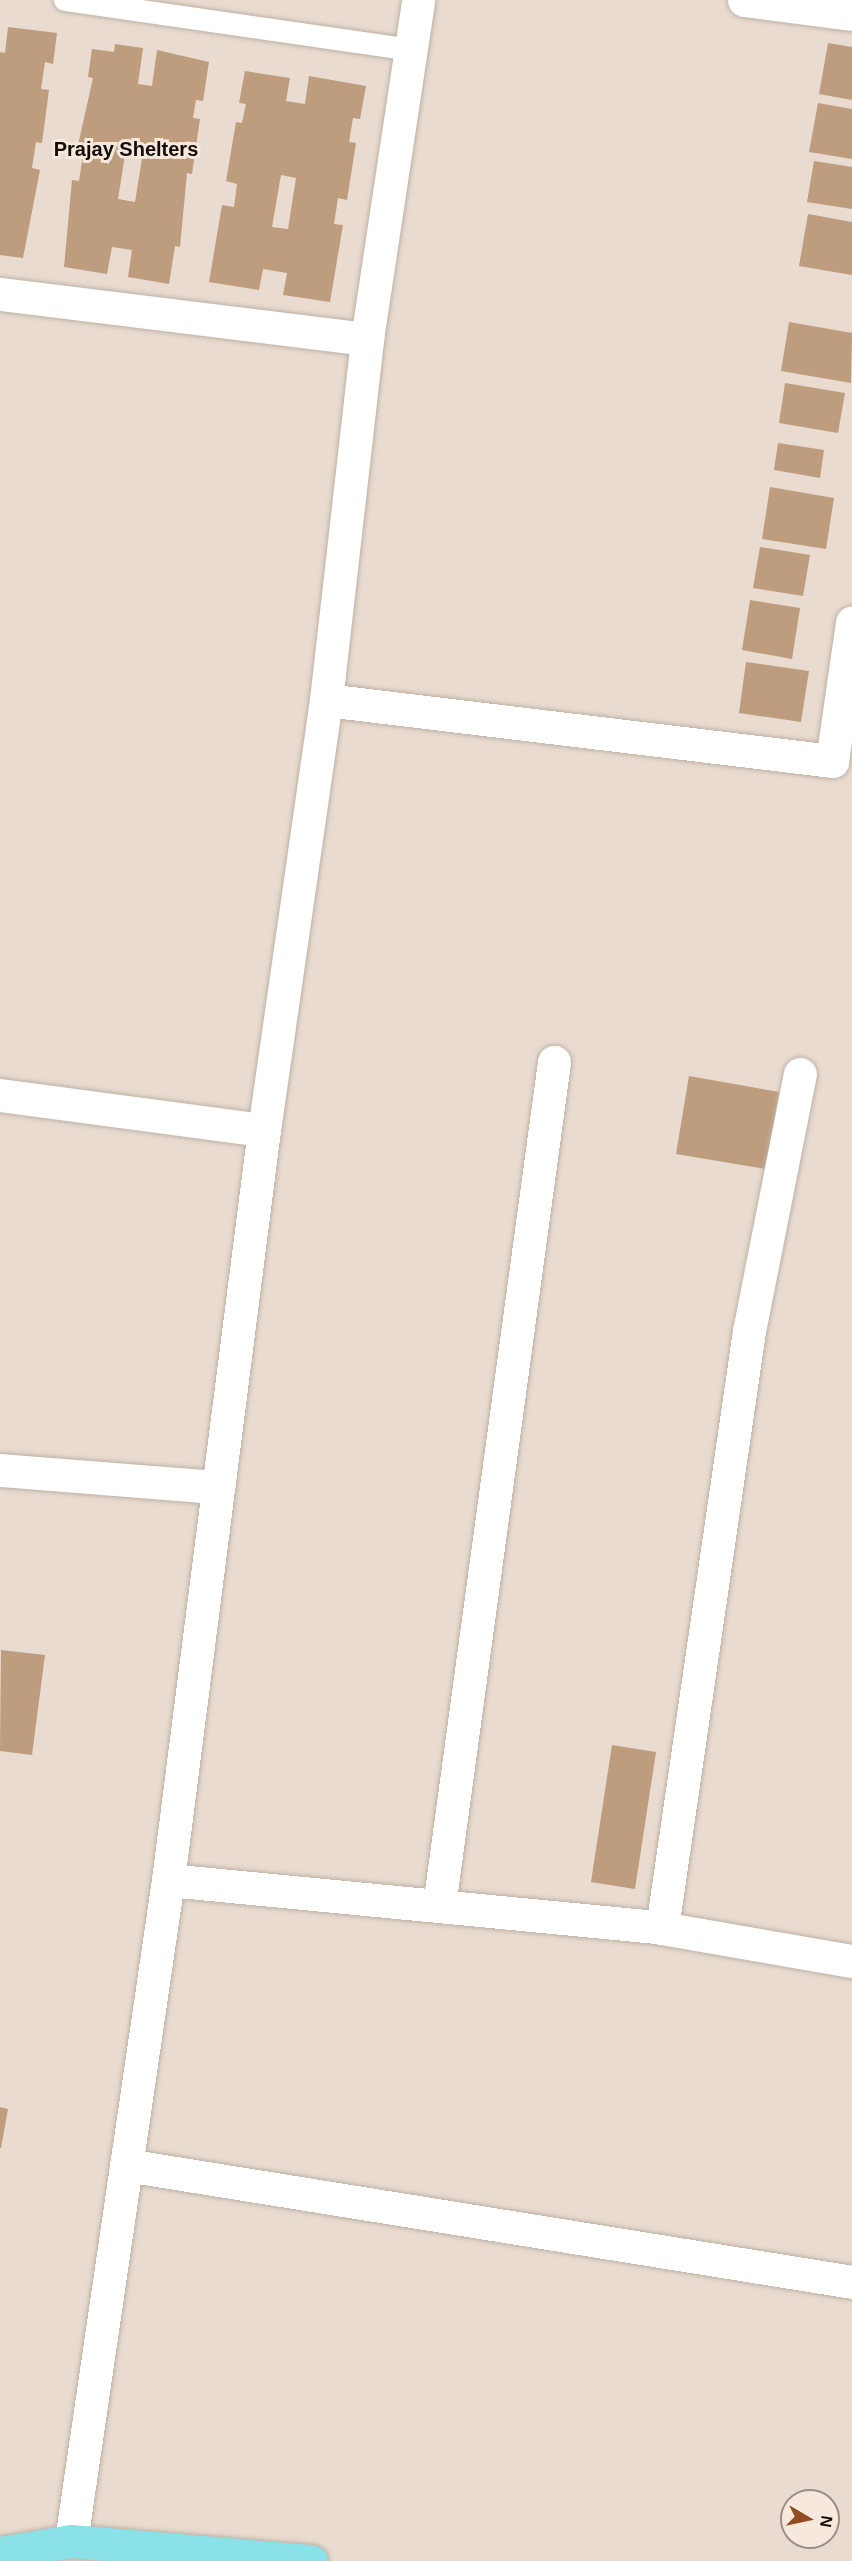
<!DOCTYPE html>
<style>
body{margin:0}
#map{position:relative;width:852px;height:2561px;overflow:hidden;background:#e9dbcf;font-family:Arial,sans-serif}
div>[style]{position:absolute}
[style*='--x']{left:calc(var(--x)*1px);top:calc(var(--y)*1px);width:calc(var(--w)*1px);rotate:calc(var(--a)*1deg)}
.building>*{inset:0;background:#be9c7e}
.roads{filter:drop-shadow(0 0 2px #beb1a6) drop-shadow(0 0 2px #beb1a6)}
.lane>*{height:22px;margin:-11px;padding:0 11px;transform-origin:11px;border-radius:11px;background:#fff}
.street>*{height:33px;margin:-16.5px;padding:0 16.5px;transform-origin:16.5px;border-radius:16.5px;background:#fff}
.primary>*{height:33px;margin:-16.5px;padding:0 16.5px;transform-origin:16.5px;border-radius:16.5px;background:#8ae2e8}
span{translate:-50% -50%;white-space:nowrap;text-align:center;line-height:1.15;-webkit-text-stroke:6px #f6e8dd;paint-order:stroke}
.neighbourhood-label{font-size:20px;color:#110d09;font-weight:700}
.north{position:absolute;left:780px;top:2489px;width:60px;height:60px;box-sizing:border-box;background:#f6e8dd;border:2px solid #9a9088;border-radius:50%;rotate:99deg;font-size:16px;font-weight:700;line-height:24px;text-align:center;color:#110d09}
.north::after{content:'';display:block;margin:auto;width:21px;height:27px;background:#924e20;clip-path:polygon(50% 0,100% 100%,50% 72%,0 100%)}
</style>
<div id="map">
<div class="building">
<i style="clip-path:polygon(8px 27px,57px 33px,53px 64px,45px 62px,41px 89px,49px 90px,42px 143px,36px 142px,32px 168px,40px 170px,23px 258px,0 255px,0 52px,5px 53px)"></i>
<i style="clip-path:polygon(828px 43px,852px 47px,852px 100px,819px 94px)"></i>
<i style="clip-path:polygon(evenodd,115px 44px,143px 48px,138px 84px,152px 86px,157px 50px,209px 62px,203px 101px,196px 100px,193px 118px,200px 119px,192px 174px,187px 173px,180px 247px,175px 246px,169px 284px,128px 277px,132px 250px,112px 247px,107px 274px,64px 267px,72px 180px,79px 181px,83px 155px,76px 154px,93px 78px,88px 77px,92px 49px,114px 52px,115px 44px,126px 149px,143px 152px,135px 202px,118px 199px,126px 149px)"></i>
<i style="clip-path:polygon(evenodd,245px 71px,290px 78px,286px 101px,305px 104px,309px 76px,366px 86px,360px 119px,353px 118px,349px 142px,356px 143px,347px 200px,338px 198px,334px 224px,343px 225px,330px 302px,283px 295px,287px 273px,263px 269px,259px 290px,209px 282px,222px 205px,234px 207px,237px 184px,226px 181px,236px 122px,242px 123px,246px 104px,239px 103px,245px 71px,281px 175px,296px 178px,288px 229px,272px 227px,281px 175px)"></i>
<i style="clip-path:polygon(818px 103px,852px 109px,852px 159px,809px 152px)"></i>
<i style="clip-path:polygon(814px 161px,852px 167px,852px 209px,807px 202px)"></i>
<i style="clip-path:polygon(808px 214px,852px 222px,852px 275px,799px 266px)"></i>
<i style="clip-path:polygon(789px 322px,852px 333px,851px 383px,781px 371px)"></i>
<i style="clip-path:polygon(785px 383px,845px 393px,838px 433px,779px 423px)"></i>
<i style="clip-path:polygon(778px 443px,824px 450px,820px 478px,774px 470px)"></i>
<i style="clip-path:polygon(770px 487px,834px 498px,826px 549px,762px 539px)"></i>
<i style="clip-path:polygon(760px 547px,810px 555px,803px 596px,753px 588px)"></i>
<i style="clip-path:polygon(750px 600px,800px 608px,792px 659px,742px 650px)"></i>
<i style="clip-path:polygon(746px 662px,809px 671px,801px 722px,739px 713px)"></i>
<i style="clip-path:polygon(689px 1076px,779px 1092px,766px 1169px,676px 1154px)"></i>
<i style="clip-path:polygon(1px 1650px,45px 1655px,32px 1755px,0 1751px)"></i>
<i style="clip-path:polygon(612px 1745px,656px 1752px,635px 1889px,591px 1882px)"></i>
<i style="clip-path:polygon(0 2107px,8px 2109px,1px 2148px,0 2148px)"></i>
</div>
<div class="roads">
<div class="lane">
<i style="--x:65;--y:0;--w:349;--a:8.2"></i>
</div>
<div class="street">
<i style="--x:744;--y:0;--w:109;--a:7.4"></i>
<i style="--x:0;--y:294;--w:370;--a:7"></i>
<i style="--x:326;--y:700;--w:510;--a:6.87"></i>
<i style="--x:832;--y:761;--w:140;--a:-81.8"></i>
<i style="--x:0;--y:1095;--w:266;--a:7.6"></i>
<i style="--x:0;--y:1470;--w:219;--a:4.5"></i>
<i style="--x:168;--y:1880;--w:496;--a:5.5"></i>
<i style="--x:662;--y:1928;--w:193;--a:9.9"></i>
<i style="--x:439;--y:1906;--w:852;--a:-82.24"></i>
<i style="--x:662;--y:1928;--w:603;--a:-81.71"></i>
<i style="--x:749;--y:1331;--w:262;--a:-78.8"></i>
<i style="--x:126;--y:2165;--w:735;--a:9.15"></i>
<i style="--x:71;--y:2541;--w:668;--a:-81.65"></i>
<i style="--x:168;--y:1880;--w:756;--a:-82.71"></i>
<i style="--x:264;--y:1130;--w:434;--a:-81.8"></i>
<i style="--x:326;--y:700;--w:363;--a:-83.5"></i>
<i style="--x:367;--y:339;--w:343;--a:-81.4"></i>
</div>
<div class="primary">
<i style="--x:0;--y:2553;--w:72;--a:-9.6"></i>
<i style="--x:71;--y:2541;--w:241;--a:4.8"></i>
</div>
</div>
<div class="neighbourhood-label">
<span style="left:126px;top:149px">Prajay Shelters</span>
</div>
<div class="north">N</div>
</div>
